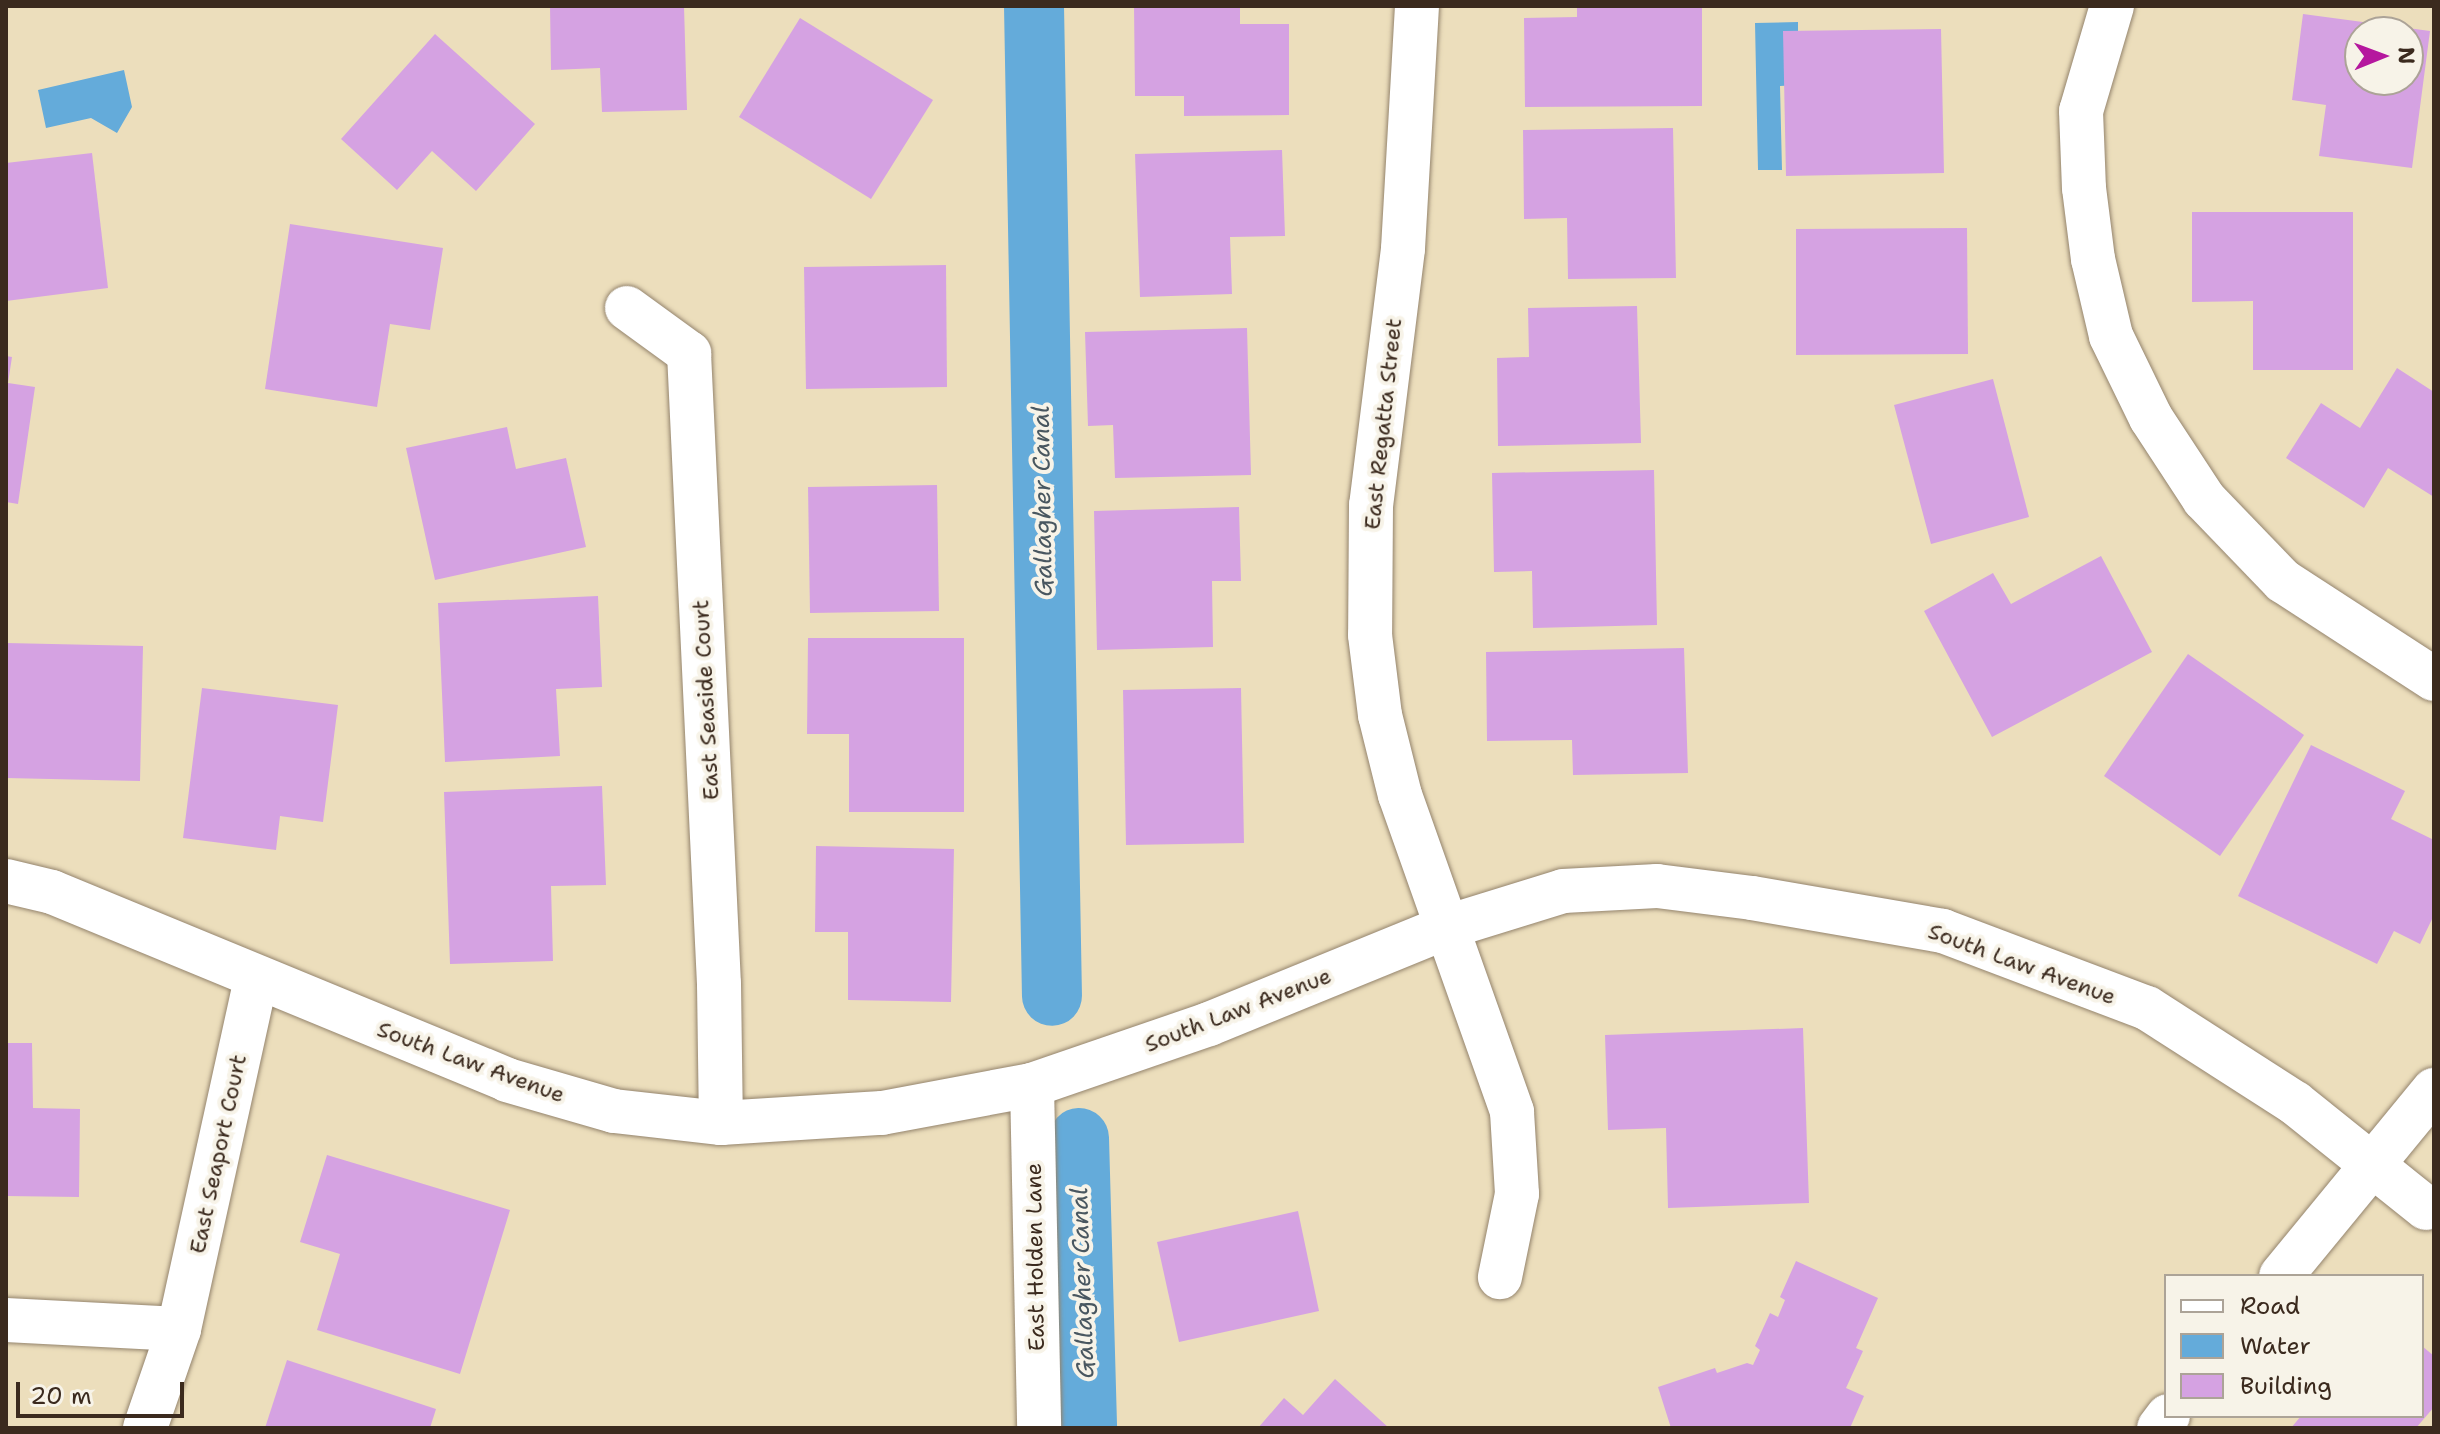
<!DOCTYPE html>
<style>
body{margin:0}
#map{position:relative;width:2440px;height:1434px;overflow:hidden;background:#ecdebc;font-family:"Shantell Sans",sans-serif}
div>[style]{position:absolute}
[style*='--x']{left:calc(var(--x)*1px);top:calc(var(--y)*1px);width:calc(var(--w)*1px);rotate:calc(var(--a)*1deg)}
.water>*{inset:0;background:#64abda}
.canal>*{height:60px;margin:-30px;padding:0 30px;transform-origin:30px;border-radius:30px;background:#64abda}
.building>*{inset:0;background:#d5a2e2}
.roads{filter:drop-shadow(0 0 2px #94846d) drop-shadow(0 0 2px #94846d)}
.street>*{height:44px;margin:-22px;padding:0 22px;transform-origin:22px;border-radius:22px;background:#fff}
.secondary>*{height:44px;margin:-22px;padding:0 22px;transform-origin:22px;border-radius:22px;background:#fff}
span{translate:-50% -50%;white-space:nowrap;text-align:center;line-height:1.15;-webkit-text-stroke:8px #f7f3e8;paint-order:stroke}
.street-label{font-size:22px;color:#3b2a1e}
.water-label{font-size:24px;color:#495760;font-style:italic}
.frame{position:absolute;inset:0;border:8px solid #3b2a1e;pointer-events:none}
.legend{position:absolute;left:2164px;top:1274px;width:260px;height:144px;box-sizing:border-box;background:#f7f3e8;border:2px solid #aca397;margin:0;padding:10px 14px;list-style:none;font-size:24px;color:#3b2a1e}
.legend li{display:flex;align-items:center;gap:16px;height:40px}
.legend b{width:40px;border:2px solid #aca397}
.north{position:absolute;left:2344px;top:16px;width:80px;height:80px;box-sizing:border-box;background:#f7f3e8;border:2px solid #aca397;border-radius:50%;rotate:89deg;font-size:22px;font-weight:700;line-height:32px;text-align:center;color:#3b2a1e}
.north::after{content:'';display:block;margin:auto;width:28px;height:36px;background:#b5179e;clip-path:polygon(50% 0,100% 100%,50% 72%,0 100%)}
.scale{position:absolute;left:16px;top:1382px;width:168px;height:36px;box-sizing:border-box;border:4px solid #3b2a1e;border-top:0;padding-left:10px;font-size:24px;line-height:28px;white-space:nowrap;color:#3b2a1e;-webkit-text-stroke:6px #f7f3e8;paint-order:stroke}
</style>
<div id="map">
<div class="water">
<i style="clip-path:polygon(1798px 22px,1798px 85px,1780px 86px,1782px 170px,1758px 170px,1755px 23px)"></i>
<i style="clip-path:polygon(124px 70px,132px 107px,117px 133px,91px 118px,46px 128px,38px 90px)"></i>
</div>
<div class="canal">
<i style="--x:1034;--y:6;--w:990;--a:88.96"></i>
<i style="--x:1079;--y:1138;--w:290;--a:88.4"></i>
</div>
<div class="building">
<i style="clip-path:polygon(550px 6px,684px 6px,687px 110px,602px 112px,600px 68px,551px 70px)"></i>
<i style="clip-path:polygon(1134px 6px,1240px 6px,1240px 24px,1289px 24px,1289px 115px,1184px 116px,1184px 96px,1135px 96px)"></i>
<i style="clip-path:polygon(1577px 6px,1702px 6px,1702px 106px,1525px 107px,1524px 18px,1577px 17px)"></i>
<i style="clip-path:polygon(evenodd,2303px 14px,2430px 31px,2412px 168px,2319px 156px,2326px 105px,2292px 100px,2303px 14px,2360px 32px,2408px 32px,2408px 80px,2360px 80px,2360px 32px)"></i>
<i style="clip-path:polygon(800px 18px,933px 100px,871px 199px,739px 117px)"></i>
<i style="clip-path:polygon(1941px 29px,1944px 173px,1786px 176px,1783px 31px)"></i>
<i style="clip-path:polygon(435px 34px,535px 124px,476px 191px,432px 151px,397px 190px,341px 139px)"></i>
<i style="clip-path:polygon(1673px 128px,1676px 278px,1568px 279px,1567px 218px,1524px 219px,1523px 130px)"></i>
<i style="clip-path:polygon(1282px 150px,1285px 236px,1230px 237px,1232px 294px,1140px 297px,1135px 154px)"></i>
<i style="clip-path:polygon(92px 153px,108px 288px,6px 301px,6px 163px)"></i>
<i style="clip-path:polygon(2192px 212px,2353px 212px,2353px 370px,2253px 370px,2253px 301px,2192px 302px)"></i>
<i style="clip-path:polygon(290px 224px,443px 248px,430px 330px,390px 324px,377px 407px,265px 389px)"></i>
<i style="clip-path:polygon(1967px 228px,1968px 354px,1796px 355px,1796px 229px)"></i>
<i style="clip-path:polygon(946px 265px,947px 387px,806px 389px,804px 267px)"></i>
<i style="clip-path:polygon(1637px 306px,1641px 443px,1498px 446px,1497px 358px,1529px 357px,1528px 308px)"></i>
<i style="clip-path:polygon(1247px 328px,1251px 475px,1115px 478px,1113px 425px,1088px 426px,1085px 332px)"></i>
<i style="clip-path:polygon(6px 356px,12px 357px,8px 383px,35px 387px,18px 504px,6px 502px)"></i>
<i style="clip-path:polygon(2397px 368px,2434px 392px,2434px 497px,2388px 468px,2364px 508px,2286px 458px,2321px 403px,2360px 428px)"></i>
<i style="clip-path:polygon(1993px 379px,2029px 517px,1931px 544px,1894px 405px)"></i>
<i style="clip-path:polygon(507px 427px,516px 469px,566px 458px,586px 547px,435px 580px,406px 448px)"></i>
<i style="clip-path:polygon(1654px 470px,1657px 625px,1533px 628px,1532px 571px,1494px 572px,1492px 473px)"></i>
<i style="clip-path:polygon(937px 485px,939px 611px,810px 613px,808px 487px)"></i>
<i style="clip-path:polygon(1239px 507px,1241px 581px,1212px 581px,1213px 647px,1097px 650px,1094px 511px)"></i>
<i style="clip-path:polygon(2101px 556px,2152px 652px,1992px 737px,1924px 611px,1993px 573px,2011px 604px)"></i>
<i style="clip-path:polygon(598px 596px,602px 687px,556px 689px,560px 756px,445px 762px,438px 603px)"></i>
<i style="clip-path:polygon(808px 638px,964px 638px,964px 812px,849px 812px,849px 734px,807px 734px)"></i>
<i style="clip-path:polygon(6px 643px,143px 646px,140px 781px,6px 778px)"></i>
<i style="clip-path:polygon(1684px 648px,1688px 773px,1573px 775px,1572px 740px,1487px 741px,1486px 652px)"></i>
<i style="clip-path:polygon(2188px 654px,2304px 735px,2220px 856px,2104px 776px)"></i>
<i style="clip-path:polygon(202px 688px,338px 705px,323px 822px,280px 816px,276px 850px,183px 838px)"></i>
<i style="clip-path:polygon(1241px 688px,1244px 843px,1126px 845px,1123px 690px)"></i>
<i style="clip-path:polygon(2311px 745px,2405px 791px,2391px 819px,2434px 840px,2434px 915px,2420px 944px,2394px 931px,2377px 964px,2238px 896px)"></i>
<i style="clip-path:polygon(602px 786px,606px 885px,551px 886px,553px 961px,450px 964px,444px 792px)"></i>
<i style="clip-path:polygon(816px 846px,954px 849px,951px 1002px,848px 1000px,848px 932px,815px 932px)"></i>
<i style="clip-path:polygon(1803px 1028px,1809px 1203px,1668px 1208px,1666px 1128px,1608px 1130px,1605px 1035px)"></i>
<i style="clip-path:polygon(6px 1043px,32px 1043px,33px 1108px,80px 1109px,79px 1197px,6px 1196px)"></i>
<i style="clip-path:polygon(327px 1155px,510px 1210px,460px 1374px,317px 1330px,340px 1254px,300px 1242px)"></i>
<i style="clip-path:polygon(1298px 1211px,1319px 1311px,1179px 1342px,1157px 1242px)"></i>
<i style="clip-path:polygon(1796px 1261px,1878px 1298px,1856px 1348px,1863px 1351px,1846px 1388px,1864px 1396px,1850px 1428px,1671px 1428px,1658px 1387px,1715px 1368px,1717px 1373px,1747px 1363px,1753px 1365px,1760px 1350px,1755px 1346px,1770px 1313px,1778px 1317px,1785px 1300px,1780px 1297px)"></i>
<i style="clip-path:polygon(2422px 1346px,2434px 1356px,2434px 1407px,2416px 1428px,2291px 1428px,2301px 1416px,2422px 1416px)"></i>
<i style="clip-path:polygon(287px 1360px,436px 1409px,430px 1428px,265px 1428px)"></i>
<i style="clip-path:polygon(1335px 1379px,1389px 1428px,1258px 1428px,1284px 1398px,1303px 1415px)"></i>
</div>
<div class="roads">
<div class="street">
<i style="--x:1417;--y:6;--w:243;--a:93.3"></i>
<i style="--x:1403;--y:249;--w:258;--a:97.1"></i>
<i style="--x:1371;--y:505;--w:130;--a:90.4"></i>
<i style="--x:1370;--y:635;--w:81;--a:82.9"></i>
<i style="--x:1380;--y:715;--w:82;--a:76"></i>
<i style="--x:1400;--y:795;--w:336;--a:70.5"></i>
<i style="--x:1512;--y:1112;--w:82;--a:86.5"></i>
<i style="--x:1517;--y:1194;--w:85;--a:101.6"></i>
<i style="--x:2112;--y:6;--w:109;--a:106.4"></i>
<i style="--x:2081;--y:111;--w:77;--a:87.8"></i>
<i style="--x:2084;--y:188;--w:72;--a:82.8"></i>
<i style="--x:2093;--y:259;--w:79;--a:76.8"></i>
<i style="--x:2111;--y:336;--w:91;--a:64"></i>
<i style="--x:2151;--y:418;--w:97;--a:56.8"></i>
<i style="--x:2204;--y:499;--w:114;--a:46.1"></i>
<i style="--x:2283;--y:581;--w:180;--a:33"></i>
<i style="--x:627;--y:308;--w:77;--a:36"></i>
<i style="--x:689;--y:353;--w:632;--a:87.28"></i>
<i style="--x:719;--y:984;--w:139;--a:89.2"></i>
<i style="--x:1032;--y:1085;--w:343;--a:88.8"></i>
<i style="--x:2281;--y:1276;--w:241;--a:-50.6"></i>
<i style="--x:6;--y:1320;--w:173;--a:3"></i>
<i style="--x:145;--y:1428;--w:105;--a:-71"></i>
<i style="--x:179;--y:1329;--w:358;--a:-77.6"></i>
<i style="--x:2159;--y:1428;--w:15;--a:-53"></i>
</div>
<div class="secondary">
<i style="--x:6;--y:881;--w:47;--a:13.4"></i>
<i style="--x:52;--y:892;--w:492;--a:22.4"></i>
<i style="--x:507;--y:1080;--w:111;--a:16.2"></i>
<i style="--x:614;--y:1111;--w:108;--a:6.4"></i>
<i style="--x:721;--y:1123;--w:161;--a:-3.6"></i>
<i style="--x:882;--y:1113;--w:153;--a:-10.6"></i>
<i style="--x:1032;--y:1085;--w:187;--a:-19"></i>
<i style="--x:1209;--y:1024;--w:257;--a:-22.2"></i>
<i style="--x:1447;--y:927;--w:121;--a:-17.2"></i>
<i style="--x:1563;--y:891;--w:94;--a:-3"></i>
<i style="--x:1657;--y:886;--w:96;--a:7.2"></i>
<i style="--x:1752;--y:898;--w:194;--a:9.8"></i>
<i style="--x:1943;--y:931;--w:218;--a:20.7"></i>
<i style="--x:2147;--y:1008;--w:176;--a:32.7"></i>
<i style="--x:2295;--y:1103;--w:168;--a:38.7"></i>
</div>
</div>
<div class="street-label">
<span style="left:1383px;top:424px;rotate:-84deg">East Regatta Street</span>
<span style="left:706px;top:700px;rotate:-93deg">East Seaside Court</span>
<span style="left:2022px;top:964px;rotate:20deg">South Law Avenue</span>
<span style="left:1238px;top:1010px;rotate:-21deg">South Law Avenue</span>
<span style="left:471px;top:1062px;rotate:20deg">South Law Avenue</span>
<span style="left:218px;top:1154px;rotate:-78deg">East Seaport Court</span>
<span style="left:1035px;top:1257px;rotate:-91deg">East Holden Lane</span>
</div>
<div class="water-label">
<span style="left:1043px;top:501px;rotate:-91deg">Gallagher Canal</span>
<span style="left:1083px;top:1283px;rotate:-92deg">Gallagher Canal</span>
</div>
<div class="frame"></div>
<ul class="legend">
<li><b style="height:10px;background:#fff"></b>Road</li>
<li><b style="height:22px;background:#64abda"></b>Water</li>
<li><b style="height:22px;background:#d5a2e2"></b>Building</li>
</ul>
<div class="north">N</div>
<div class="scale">20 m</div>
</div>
